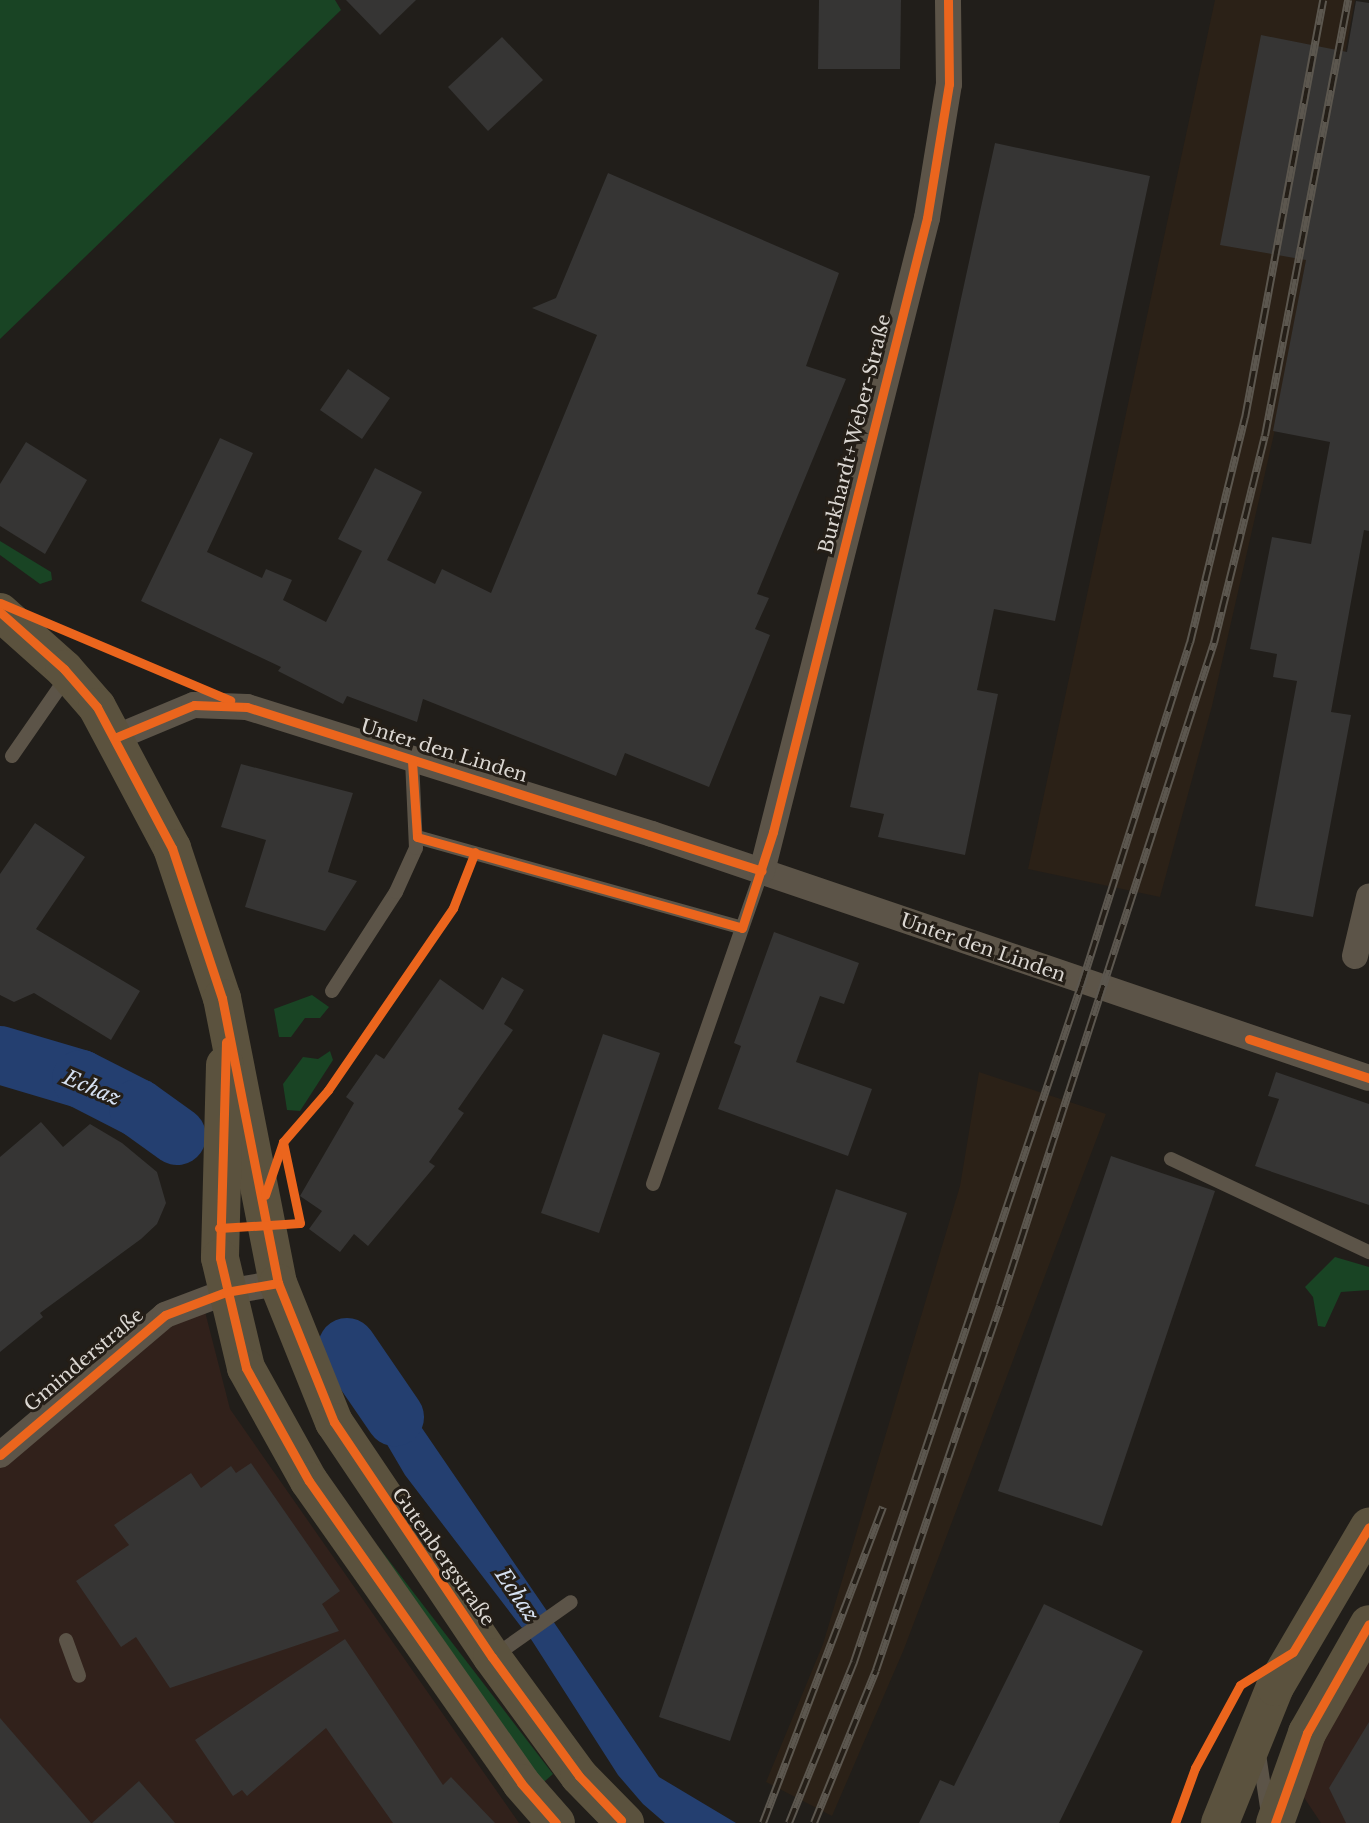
<!DOCTYPE html>
<meta charset="utf-8">
<style>
body{margin:0}
#map{position:relative;width:1369px;height:1823px;overflow:hidden;background:#211e1a;font-family:"Libre Baskerville",serif}
div>[style]{position:absolute}
[style*='--x']{left:calc(var(--x)*1px);top:calc(var(--y)*1px);width:calc(var(--w)*1px);rotate:calc(var(--a)*1deg)}
.commercial>*{inset:0;background:#31211b}
.built>*{inset:0;background:#2b2117}
.green>*{inset:0;background:#194424}
.water>*{inset:0;background:#243f70}
.river>*{height:58px;margin:-29px;padding:0 29px;transform-origin:29px;border-radius:29px;background:#243f70}
.building>*{inset:0;background:#363534}
.lane>*{height:14px;margin:-7px;padding:0 7px;transform-origin:7px;border-radius:7px;background:#5c5448}
.street>*{height:26px;margin:-13px;padding:0 13px;transform-origin:13px;border-radius:13px;background:#5c5448}
.secondary>*{height:38px;margin:-19px;padding:0 19px;transform-origin:19px;border-radius:19px;background:#5b523e}
.rail>*{height:8px;margin-top:-4px;transform-origin:0;background:repeating-linear-gradient(90deg,#241e17 0 16px,#5c574f 0 32px);box-sizing:border-box;border-block:2px solid #5c574f}
.cycleway>*{height:9px;margin:-4.5px;padding:0 4.5px;transform-origin:4.5px;border-radius:4.5px;background:#eb651d}
span{translate:-50% -50%;white-space:nowrap;text-align:center;line-height:1.15;-webkit-text-stroke:6px #241e17;paint-order:stroke}
.street-label{font-size:19px;color:#dbd7d2}
.water-label{font-size:21px;color:#d6e1f2;font-style:italic}
</style>
<div id="map">
<div class="commercial">
<i style="clip-path:polygon(202px 1300px,230px 1409px,519px 1823px,0 1823px,0 1455px)"></i>
<i style="clip-path:polygon(1369px 1637px,1369px 1823px,1321px 1823px,1293px 1781px)"></i>
</div>
<div class="built">
<i style="clip-path:polygon(1215px 0,1355px 0,1274px 434px,1212px 706px,1160px 897px,1028px 869px)"></i>
<i style="clip-path:polygon(979px 1072px,1106px 1114px,904px 1649px,832px 1816px,766px 1782px,823px 1644px,960px 1186px)"></i>
</div>
<div class="green">
<i style="clip-path:polygon(0 0,335px 0,341px 10px,0 339px)"></i>
<i style="clip-path:polygon(0 541px,51px 572px,52px 580px,40px 584px,0 555px)"></i>
<i style="clip-path:polygon(312px 995px,329px 1007px,320px 1018px,305px 1018px,291px 1037px,279px 1037px,274px 1009px)"></i>
<i style="clip-path:polygon(330px 1051px,333px 1060px,300px 1111px,287px 1110px,283px 1084px,303px 1057px,318px 1059px)"></i>
<i style="clip-path:polygon(1335px 1257px,1369px 1267px,1369px 1290px,1341px 1292px,1325px 1327px,1318px 1326px,1313px 1297px,1305px 1287px)"></i>
<i style="clip-path:polygon(377px 1545px,553px 1774px,538px 1787px)"></i>
</div>
<div class="water">
<i style="clip-path:polygon(370px 1337px,398px 1393px,547px 1611px,522px 1628px,405px 1475px,354px 1388px,339px 1356px)"></i>
<i style="clip-path:polygon(553px 1621px,659px 1777px,736px 1823px,665px 1823px,643px 1804px,618px 1775px,529px 1636px)"></i>
</div>
<div class="river">
<i style="--x:0;--y:1055;--w:84;--a:16.5"></i>
<i style="--x:81;--y:1079;--w:64;--a:27"></i>
<i style="--x:138;--y:1108;--w:48;--a:35.7"></i>
<i style="--x:347;--y:1347;--w:85;--a:55.6"></i>
</div>
<div class="building">
<i style="clip-path:polygon(346px 0,416px 0,380px 35px)"></i>
<i style="clip-path:polygon(819px 0,901px 0,900px 69px,818px 69px)"></i>
<i style="clip-path:polygon(1356px 1px,1369px 3px,1369px 531px,1364px 530px,1331px 712px,1351px 715px,1313px 917px,1255px 906px,1297px 681px,1273px 677px,1277px 654px,1250px 649px,1272px 537px,1311px 544px,1330px 442px,1273px 431px,1306px 260px,1220px 245px,1261px 35px,1347px 52px)"></i>
<i style="clip-path:polygon(502px 37px,543px 80px,488px 131px,448px 87px)"></i>
<i style="clip-path:polygon(995px 143px,1150px 176px,1055px 621px,994px 609px,977px 690px,998px 694px,965px 855px,878px 837px,884px 814px,850px 807px)"></i>
<i style="clip-path:polygon(608px 173px,839px 273px,806px 366px,846px 379px,757px 594px,769px 598px,755px 629px,770px 635px,709px 787px,625px 753px,616px 776px,423px 699px,417px 722px,347px 696px,343px 704px,278px 671px,281px 667px,141px 601px,220px 438px,253px 453px,207px 552px,262px 578px,266px 569px,292px 580px,283px 600px,326px 622px,362px 551px,338px 539px,375px 468px,422px 492px,387px 560px,435px 584px,442px 569px,491px 593px,597px 335px,532px 308px,556px 298px)"></i>
<i style="clip-path:polygon(348px 369px,390px 398px,362px 439px,320px 410px)"></i>
<i style="clip-path:polygon(26px 442px,87px 480px,45px 554px,0 526px,0 484px)"></i>
<i style="clip-path:polygon(241px 764px,353px 793px,328px 872px,357px 881px,325px 931px,245px 907px,266px 840px,221px 827px)"></i>
<i style="clip-path:polygon(35px 823px,85px 857px,36px 929px,140px 991px,111px 1040px,34px 993px,14px 1002px,0 995px,0 874px)"></i>
<i style="clip-path:polygon(774px 932px,859px 963px,844px 1004px,820px 996px,796px 1062px,872px 1089px,848px 1156px,718px 1109px,741px 1046px,734px 1043px)"></i>
<i style="clip-path:polygon(502px 977px,524px 990px,504px 1024px,513px 1030px,458px 1109px,464px 1113px,429px 1162px,435px 1166px,368px 1246px,354px 1234px,340px 1252px,309px 1229px,322px 1211px,300px 1196px,354px 1103px,346px 1097px,376px 1054px,384px 1059px,440px 979px,483px 1010px)"></i>
<i style="clip-path:polygon(603px 1034px,660px 1053px,599px 1233px,541px 1213px)"></i>
<i style="clip-path:polygon(1276px 1072px,1369px 1104px,1369px 1205px,1255px 1166px,1279px 1099px,1268px 1096px)"></i>
<i style="clip-path:polygon(41px 1122px,63px 1147px,90px 1124px,122px 1143px,157px 1172px,166px 1203px,157px 1224px,141px 1239px,40px 1313px,43px 1317px,0 1352px,0 1157px)"></i>
<i style="clip-path:polygon(1111px 1156px,1215px 1191px,1102px 1526px,998px 1491px)"></i>
<i style="clip-path:polygon(836px 1189px,907px 1213px,730px 1741px,659px 1717px)"></i>
<i style="clip-path:polygon(251px 1463px,340px 1591px,322px 1604px,339px 1631px,170px 1688px,136px 1637px,121px 1647px,76px 1581px,129px 1545px,114px 1525px,191px 1473px,201px 1488px,231px 1466px,236px 1473px)"></i>
<i style="clip-path:polygon(1044px 1604px,1143px 1651px,1059px 1823px,919px 1823px,940px 1780px,954px 1786px)"></i>
<i style="clip-path:polygon(345px 1639px,443px 1785px,451px 1777px,495px 1823px,393px 1823px,326px 1728px,247px 1796px,242px 1790px,233px 1796px,195px 1740px)"></i>
<i style="clip-path:polygon(0 1718px,91px 1823px,0 1823px)"></i>
<i style="clip-path:polygon(1369px 1722px,1369px 1823px,1346px 1823px,1329px 1788px)"></i>
<i style="clip-path:polygon(139px 1781px,175px 1823px,92px 1823px)"></i>
</div>
<div class="lane">
<i style="--x:12;--y:756;--w:98;--a:-55.3"></i>
<i style="--x:417;--y:837;--w:337;--a:15.6"></i>
<i style="--x:332;--y:991;--w:118;--a:-57.1"></i>
<i style="--x:396;--y:892;--w:48;--a:-65.6"></i>
<i style="--x:416;--y:848;--w:87;--a:-92.6"></i>
<i style="--x:1171;--y:1159;--w:219;--a:25.2"></i>
<i style="--x:653;--y:1184;--w:331;--a:-70.8"></i>
<i style="--x:66;--y:1640;--w:38;--a:70"></i>
<i style="--x:493;--y:1657;--w:95;--a:-35.2"></i>
<i style="--x:1259;--y:1754;--w:61;--a:81.5"></i>
</div>
<div class="street">
<i style="--x:117;--y:737;--w:83;--a:-22.6"></i>
<i style="--x:194;--y:705;--w:53;--a:2.2"></i>
<i style="--x:247;--y:707;--w:424;--a:17.4"></i>
<i style="--x:652;--y:834;--w:757;--a:18.79"></i>
<i style="--x:762;--y:871;--w:674;--a:-75.82"></i>
<i style="--x:927;--y:218;--w:136;--a:-80.7"></i>
<i style="--x:949;--y:84;--w:84;--a:-90.7"></i>
<i style="--x:1355;--y:956;--w:61;--a:-76.7"></i>
<i style="--x:0;--y:1455;--w:216;--a:-40.3"></i>
<i style="--x:165;--y:1315;--w:65;--a:-20.7"></i>
<i style="--x:226;--y:1292;--w:53;--a:-9.8"></i>
</div>
<div class="secondary">
<i style="--x:0;--y:612;--w:86;--a:41.7"></i>
<i style="--x:64;--y:669;--w:50;--a:49"></i>
<i style="--x:97;--y:707;--w:160;--a:62"></i>
<i style="--x:172;--y:848;--w:158;--a:71.6"></i>
<i style="--x:222;--y:998;--w:290;--a:78.9"></i>
<i style="--x:278;--y:1283;--w:150;--a:68.1"></i>
<i style="--x:334;--y:1422;--w:283;--a:56.1"></i>
<i style="--x:492;--y:1657;--w:147;--a:53.8"></i>
<i style="--x:579;--y:1776;--w:66;--a:45.6"></i>
<i style="--x:225;--y:1065;--w:193;--a:91.5"></i>
<i style="--x:220;--y:1258;--w:113;--a:76.7"></i>
<i style="--x:246;--y:1368;--w:129;--a:60.9"></i>
<i style="--x:309;--y:1481;--w:369;--a:54.9"></i>
<i style="--x:521;--y:1783;--w:53;--a:48.8"></i>
<i style="--x:1220;--y:1823;--w:147;--a:-68"></i>
<i style="--x:1275;--y:1687;--w:186;--a:-59.6"></i>
<i style="--x:1275;--y:1823;--w:96;--a:-70.4"></i>
<i style="--x:1307;--y:1733;--w:125;--a:-60.4"></i>
</div>
<div class="rail">
<i style="--x:763;--y:1823;--w:338;--a:-69.2"></i>
<i style="--x:789;--y:1823;--w:174;--a:-68"></i>
<i style="--x:854;--y:1662;--w:713;--a:-71.44"></i>
<i style="--x:1081;--y:986;--w:360;--a:-72.4"></i>
<i style="--x:1190;--y:643;--w:232;--a:-76.3"></i>
<i style="--x:1245;--y:418;--w:425;--a:-79.4"></i>
<i style="--x:814;--y:1823;--w:165;--a:-67.9"></i>
<i style="--x:876;--y:1670;--w:385;--a:-71.2"></i>
<i style="--x:1000;--y:1305;--w:696;--a:-72.09"></i>
<i style="--x:1214;--y:643;--w:213;--a:-76.2"></i>
<i style="--x:1265;--y:436;--w:444;--a:-79.2"></i>
</div>
<div class="cycleway">
<i style="--x:0;--y:603;--w:250;--a:22.9"></i>
<i style="--x:0;--y:612;--w:86;--a:41.7"></i>
<i style="--x:64;--y:669;--w:50;--a:49"></i>
<i style="--x:97;--y:707;--w:160;--a:62"></i>
<i style="--x:172;--y:848;--w:158;--a:71.6"></i>
<i style="--x:222;--y:998;--w:290;--a:78.9"></i>
<i style="--x:278;--y:1283;--w:150;--a:68.1"></i>
<i style="--x:334;--y:1422;--w:283;--a:56.1"></i>
<i style="--x:492;--y:1657;--w:147;--a:53.8"></i>
<i style="--x:579;--y:1776;--w:61;--a:46.3"></i>
<i style="--x:117;--y:737;--w:83;--a:-22.6"></i>
<i style="--x:194;--y:705;--w:53;--a:2.2"></i>
<i style="--x:247;--y:707;--w:540;--a:17.66"></i>
<i style="--x:412;--y:761;--w:76;--a:86.2"></i>
<i style="--x:417;--y:837;--w:337;--a:15.6"></i>
<i style="--x:742;--y:928;--w:101;--a:-72.1"></i>
<i style="--x:773;--y:832;--w:633;--a:-75.92"></i>
<i style="--x:927;--y:218;--w:136;--a:-80.7"></i>
<i style="--x:949;--y:84;--w:84;--a:-90.7"></i>
<i style="--x:1249;--y:1039;--w:126;--a:18"></i>
<i style="--x:226;--y:1042;--w:216;--a:91.6"></i>
<i style="--x:220;--y:1258;--w:113;--a:76.7"></i>
<i style="--x:246;--y:1368;--w:129;--a:60.9"></i>
<i style="--x:309;--y:1481;--w:369;--a:54.9"></i>
<i style="--x:521;--y:1783;--w:53;--a:48.8"></i>
<i style="--x:265;--y:1195;--w:56;--a:-71.2"></i>
<i style="--x:283;--y:1142;--w:69;--a:-49.1"></i>
<i style="--x:328;--y:1090;--w:221;--a:-55.5"></i>
<i style="--x:453;--y:908;--w:60;--a:-68.6"></i>
<i style="--x:219;--y:1228;--w:81;--a:-3.5"></i>
<i style="--x:300;--y:1223;--w:83;--a:-101.9"></i>
<i style="--x:0;--y:1455;--w:216;--a:-40.3"></i>
<i style="--x:165;--y:1315;--w:65;--a:-20.7"></i>
<i style="--x:226;--y:1292;--w:53;--a:-9.8"></i>
<i style="--x:1175;--y:1823;--w:59;--a:-70"></i>
<i style="--x:1195;--y:1768;--w:94;--a:-61.5"></i>
<i style="--x:1240;--y:1685;--w:62;--a:-31.9"></i>
<i style="--x:1293;--y:1652;--w:146;--a:-58.7"></i>
<i style="--x:1275;--y:1823;--w:96;--a:-70.4"></i>
<i style="--x:1307;--y:1733;--w:125;--a:-60.4"></i>
</div>
<div class="street-label">
<span style="left:855px;top:434px;rotate:-76deg">Burkhardt+Weber-Straße</span>
<span style="left:444px;top:751px;rotate:17deg">Unter den Linden</span>
<span style="left:983px;top:948px;rotate:19deg">Unter den Linden</span>
<span style="left:84px;top:1360px;rotate:-40deg">Gminderstraße</span>
<span style="left:443px;top:1557px;rotate:55deg">Gutenbergstraße</span>
</div>
<div class="water-label">
<span style="left:92px;top:1088px;rotate:23deg">Echaz</span>
<span style="left:517px;top:1595px;rotate:56deg">Echaz</span>
</div>
</div>
